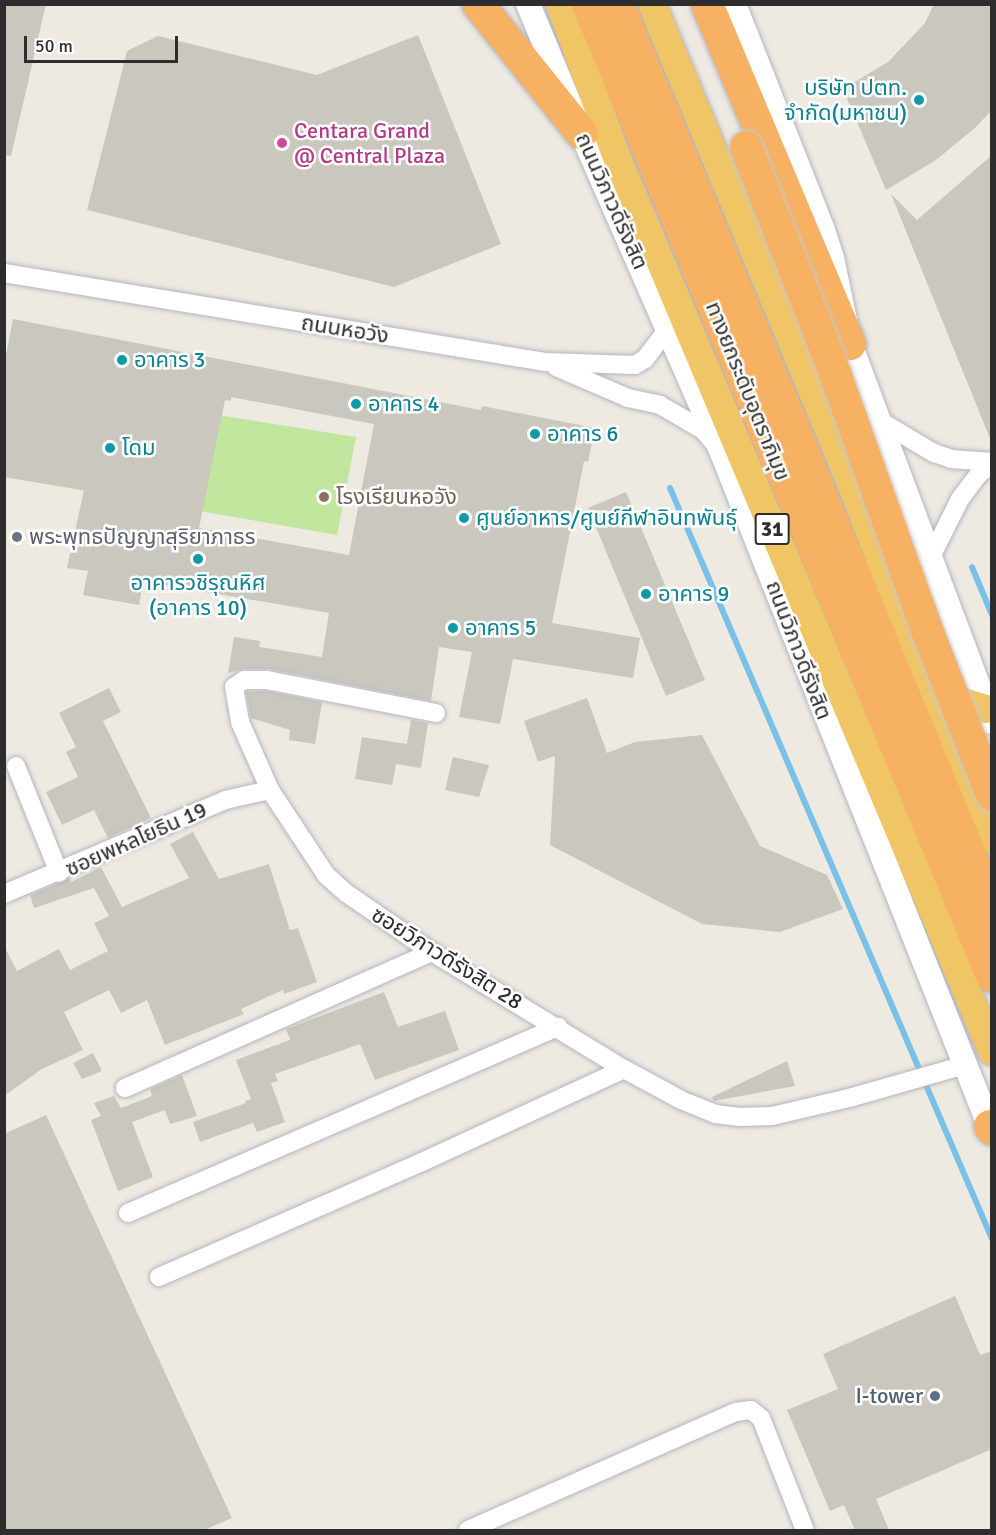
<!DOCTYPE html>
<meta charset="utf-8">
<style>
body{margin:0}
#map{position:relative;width:996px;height:1535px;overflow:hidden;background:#eee9e1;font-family:Signika,"Noto Sans Thai",sans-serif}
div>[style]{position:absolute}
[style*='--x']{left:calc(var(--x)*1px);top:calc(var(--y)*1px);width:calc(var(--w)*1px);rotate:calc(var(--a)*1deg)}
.pitch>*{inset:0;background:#c0e79d}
.stream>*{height:6px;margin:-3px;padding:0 3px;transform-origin:3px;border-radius:3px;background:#7ac1e9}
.building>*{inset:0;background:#cac7bf}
.roads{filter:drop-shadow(0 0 2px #b4b5c0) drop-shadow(0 0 2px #b4b5c0)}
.minor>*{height:18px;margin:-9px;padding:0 9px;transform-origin:9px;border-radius:9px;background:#fff}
.secondary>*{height:24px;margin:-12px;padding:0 12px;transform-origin:12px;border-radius:12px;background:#fff}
.trunk>*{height:28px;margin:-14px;padding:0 14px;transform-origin:14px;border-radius:14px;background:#f0c566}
.motorway>*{height:32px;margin:-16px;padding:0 16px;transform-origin:16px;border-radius:16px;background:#f7b163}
.bridges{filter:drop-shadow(0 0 2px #c8c8c8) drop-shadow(0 0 2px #c8c8c8)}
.motorway-bridge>*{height:32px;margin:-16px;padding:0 16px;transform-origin:16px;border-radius:16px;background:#f7b163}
.dots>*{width:16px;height:16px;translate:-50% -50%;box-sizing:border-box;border:3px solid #fff;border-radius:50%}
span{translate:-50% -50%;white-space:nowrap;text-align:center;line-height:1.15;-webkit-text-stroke:5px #fff;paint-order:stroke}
.shield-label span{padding:2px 4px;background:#fff;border:2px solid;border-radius:4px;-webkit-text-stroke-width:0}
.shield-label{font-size:21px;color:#2d2d2d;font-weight:700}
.culture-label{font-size:22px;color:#0d838f}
.right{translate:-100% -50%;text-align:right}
.left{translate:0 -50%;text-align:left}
.hotel-label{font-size:22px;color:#b23c85}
.street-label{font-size:22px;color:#2d2d2d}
.education-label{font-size:22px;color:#785e54}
.worship-label{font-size:22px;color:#5b616d}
.service-label{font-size:22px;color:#4e5e75}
.frame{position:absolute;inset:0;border:6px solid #2d2d2d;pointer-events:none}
.scale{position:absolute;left:24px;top:36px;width:154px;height:27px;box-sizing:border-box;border:3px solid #2d2d2d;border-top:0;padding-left:8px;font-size:18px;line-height:21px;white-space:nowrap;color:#2d2d2d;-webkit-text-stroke:4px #fff;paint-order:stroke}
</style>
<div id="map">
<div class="pitch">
<i style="clip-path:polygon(4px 381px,356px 437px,337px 535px,5px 477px)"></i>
</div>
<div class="stream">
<i style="--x:670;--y:488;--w:817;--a:66.79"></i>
<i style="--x:972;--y:567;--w:52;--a:67.4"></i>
</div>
<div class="building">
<i style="clip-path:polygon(4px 4px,46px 4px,11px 156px,4px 155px)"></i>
<i style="clip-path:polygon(934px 4px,992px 4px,992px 110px,976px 127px,936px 160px,886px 190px,843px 89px,888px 62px,925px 23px)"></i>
<i style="clip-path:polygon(418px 35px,501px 244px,394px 287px,87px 210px,127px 51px,158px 36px,317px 75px)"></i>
<i style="clip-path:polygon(992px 155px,992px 441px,991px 441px,891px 194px,917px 220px)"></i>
<i style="clip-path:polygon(evenodd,13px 319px,481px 410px,482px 406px,595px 428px,588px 462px,584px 461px,552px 623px,640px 638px,633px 678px,513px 659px,500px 724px,459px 717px,472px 652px,439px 647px,431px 701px,269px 669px,244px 669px,228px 673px,234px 637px,260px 641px,259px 647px,322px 657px,329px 613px,143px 581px,139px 605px,83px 595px,88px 571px,67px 568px,84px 490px,4px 477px,4px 365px,13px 319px,231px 397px,374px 424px,349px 555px,199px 528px,225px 400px,231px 401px,231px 397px)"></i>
<i style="clip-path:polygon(626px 492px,705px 680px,666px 696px,588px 508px)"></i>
<i style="clip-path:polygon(109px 688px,121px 712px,103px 721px,151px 818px,108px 838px,94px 810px,62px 825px,46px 792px,78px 777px,66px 752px,76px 747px,59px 713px)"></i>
<i style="clip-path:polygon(266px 691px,322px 702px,315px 744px,289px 740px,290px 730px,251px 718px,246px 692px)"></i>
<i style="clip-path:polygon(587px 698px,607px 753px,635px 742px,702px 735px,760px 846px,827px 875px,843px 909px,780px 932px,702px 924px,550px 845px,555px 756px,538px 762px,524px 721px)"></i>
<i style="clip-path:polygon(411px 720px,428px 723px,421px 768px,396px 764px,392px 785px,355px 779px,362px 737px,407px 744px)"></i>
<i style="clip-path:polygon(453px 757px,489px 765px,479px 797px,445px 790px)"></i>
<i style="clip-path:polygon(193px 832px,219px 879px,269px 864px,290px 930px,298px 928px,317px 982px,284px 994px,283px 990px,241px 1009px,244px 1014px,165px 1045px,147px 1000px,121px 1013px,109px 990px,64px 1012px,83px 1050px,42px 1069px,4px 1096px,4px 946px,17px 971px,59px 949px,70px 970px,108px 951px,94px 923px,109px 916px,94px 888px,34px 908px,30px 895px,70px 878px,71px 882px,101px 867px,122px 907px,189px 878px,170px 844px)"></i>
<i style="clip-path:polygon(384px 992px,398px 1027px,445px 1011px,459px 1050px,375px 1080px,360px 1044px,275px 1074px,278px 1081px,271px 1083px,285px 1122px,257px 1132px,253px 1123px,200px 1142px,193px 1122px,246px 1103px,245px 1101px,251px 1099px,236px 1060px,290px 1040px,286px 1029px)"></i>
<i style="clip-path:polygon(93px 1053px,102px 1071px,82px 1079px,73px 1063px)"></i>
<i style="clip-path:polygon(787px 1061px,795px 1086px,714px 1101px,712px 1097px)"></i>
<i style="clip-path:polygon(182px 1075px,197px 1116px,170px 1124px,165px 1110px,132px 1122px,153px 1177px,118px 1191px,91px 1120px,101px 1116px,94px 1103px,114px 1096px,121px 1108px,152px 1096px,150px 1089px)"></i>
<i style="clip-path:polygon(46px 1115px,232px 1518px,204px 1530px,4px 1530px,4px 1134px)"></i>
<i style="clip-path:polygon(955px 1296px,980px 1355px,992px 1351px,992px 1449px,876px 1499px,889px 1530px,855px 1530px,844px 1505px,830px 1511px,787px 1410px,838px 1389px,823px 1354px)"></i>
</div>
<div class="roads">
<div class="minor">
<i style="--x:4;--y:273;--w:548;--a:9.34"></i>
<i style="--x:545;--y:362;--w:90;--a:1.9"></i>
<i style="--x:635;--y:365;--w:12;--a:-31"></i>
<i style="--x:645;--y:359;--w:40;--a:-53"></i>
<i style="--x:556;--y:367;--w:78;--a:23.3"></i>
<i style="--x:628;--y:398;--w:33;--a:12"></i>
<i style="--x:660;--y:405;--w:50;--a:30.2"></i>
<i style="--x:703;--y:430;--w:16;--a:50"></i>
<i style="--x:880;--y:421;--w:63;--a:30.7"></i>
<i style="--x:934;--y:453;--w:18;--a:19"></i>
<i style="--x:951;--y:459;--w:41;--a:4.2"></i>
<i style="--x:931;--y:557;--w:65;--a:-63.4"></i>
<i style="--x:960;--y:499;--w:31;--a:-53"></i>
<i style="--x:979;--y:474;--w:17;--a:-40"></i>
<i style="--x:436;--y:713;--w:172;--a:-169"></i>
<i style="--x:267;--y:680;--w:23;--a:180"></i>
<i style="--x:244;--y:680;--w:12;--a:145"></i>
<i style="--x:234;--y:687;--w:36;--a:80"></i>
<i style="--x:240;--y:722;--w:74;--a:66.2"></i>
<i style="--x:270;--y:790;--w:102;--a:56.6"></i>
<i style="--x:326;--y:875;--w:27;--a:42"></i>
<i style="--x:346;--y:893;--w:104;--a:34.5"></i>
<i style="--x:432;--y:952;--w:225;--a:31.4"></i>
<i style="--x:624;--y:1069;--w:65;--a:28.5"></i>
<i style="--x:681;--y:1100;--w:37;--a:22"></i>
<i style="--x:715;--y:1114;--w:25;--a:7"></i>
<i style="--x:740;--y:1117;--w:32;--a:-2"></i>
<i style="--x:772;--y:1116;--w:79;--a:-13.2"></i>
<i style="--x:849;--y:1098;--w:121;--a:-15.9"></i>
<i style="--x:16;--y:766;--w:115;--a:68.1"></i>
<i style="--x:4;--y:894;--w:240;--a:-23"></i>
<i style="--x:225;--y:800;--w:46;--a:-12.5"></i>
<i style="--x:125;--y:1088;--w:336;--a:-23.9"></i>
<i style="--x:128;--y:1213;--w:469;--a:-23.4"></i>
<i style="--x:159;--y:1277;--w:287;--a:-23.6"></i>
<i style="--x:422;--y:1162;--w:222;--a:-24.7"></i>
<i style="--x:468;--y:1530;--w:293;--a:-23.8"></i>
<i style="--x:736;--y:1412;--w:15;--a:-8"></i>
<i style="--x:751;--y:1410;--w:13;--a:39"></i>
<i style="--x:761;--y:1418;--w:120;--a:68.6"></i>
</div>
<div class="secondary">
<i style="--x:528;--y:4;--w:141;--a:67.4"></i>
<i style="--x:582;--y:134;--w:348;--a:66.3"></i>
<i style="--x:722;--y:453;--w:731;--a:68.32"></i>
<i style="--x:734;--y:4;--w:240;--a:68.5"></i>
<i style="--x:822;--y:227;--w:33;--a:72"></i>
<i style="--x:832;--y:258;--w:88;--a:78.2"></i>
<i style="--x:850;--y:344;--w:404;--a:69.4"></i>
</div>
<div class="trunk">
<i style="--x:560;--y:4;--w:172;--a:69.6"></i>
<i style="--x:620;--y:165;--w:961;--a:67.22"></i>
<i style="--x:652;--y:4;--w:529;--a:67.46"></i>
<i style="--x:855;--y:493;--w:213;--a:69.1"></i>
<i style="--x:931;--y:692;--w:159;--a:67.5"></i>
<i style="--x:936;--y:694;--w:52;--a:16.7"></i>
</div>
<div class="motorway">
<i style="--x:478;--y:4;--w:166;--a:51.3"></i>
<i style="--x:588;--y:4;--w:1053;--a:67.43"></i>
<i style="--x:618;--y:4;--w:978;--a:67.52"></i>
<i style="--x:707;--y:4;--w:369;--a:67.2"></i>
<i style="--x:990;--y:1126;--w:4;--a:56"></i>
</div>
</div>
<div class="bridges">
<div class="motorway-bridge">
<i style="--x:746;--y:147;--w:246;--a:68.5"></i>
<i style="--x:836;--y:376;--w:268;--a:70.3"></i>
<i style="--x:926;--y:628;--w:180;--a:68.4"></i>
</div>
</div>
<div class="dots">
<i style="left:919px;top:100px;background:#0f9aa8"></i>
<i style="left:282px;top:143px;background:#d1479c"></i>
<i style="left:122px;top:360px;background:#0f9aa8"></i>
<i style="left:356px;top:404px;background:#0f9aa8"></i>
<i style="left:535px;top:434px;background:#0f9aa8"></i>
<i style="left:110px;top:448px;background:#0f9aa8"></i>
<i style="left:324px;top:497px;background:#8d6e63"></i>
<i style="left:464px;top:518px;background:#0f9aa8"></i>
<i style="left:17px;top:537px;background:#6b7280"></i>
<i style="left:198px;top:559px;background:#0f9aa8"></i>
<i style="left:646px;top:594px;background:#0f9aa8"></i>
<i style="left:453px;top:628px;background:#0f9aa8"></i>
<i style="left:935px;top:1396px;background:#5c6f8a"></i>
</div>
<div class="shield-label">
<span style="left:772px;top:529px">31</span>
</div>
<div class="culture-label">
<span class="right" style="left:907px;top:100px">บริษัท ปตท.<br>จำกัด(มหาชน)</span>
<span class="left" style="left:134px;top:360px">อาคาร 3</span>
<span class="left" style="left:368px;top:404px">อาคาร 4</span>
<span class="left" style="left:547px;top:434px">อาคาร 6</span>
<span class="left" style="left:122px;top:448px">โดม</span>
<span class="left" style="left:476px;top:518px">ศูนย์อาหาร/ศูนย์กีฬาอินทพันธุ์</span>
<span style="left:198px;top:595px">อาคารวชิรุณหิศ<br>(อาคาร 10)</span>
<span class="left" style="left:658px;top:594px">อาคาร 9</span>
<span class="left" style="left:465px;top:628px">อาคาร 5</span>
</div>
<div class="hotel-label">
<span class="left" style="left:294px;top:143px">Centara Grand<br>@ Central Plaza</span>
</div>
<div class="street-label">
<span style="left:612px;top:201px;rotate:66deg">ถนนวิภาวดีรังสิต</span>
<span style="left:345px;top:329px;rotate:9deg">ถนนหอวัง</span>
<span style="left:748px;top:391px;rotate:68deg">ทางยกระดับอุตราภิมุข</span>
<span style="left:799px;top:650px;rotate:69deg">ถนนวิภาวดีรังสิต</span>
<span style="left:136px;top:839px;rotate:-24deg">ซอยพหลโยธิน 19</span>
<span style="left:447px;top:958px;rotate:32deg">ซอยวิภาวดีรังสิต 28</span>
</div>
<div class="education-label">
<span class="left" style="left:336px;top:497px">โรงเรียนหอวัง</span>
</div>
<div class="worship-label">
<span class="left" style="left:29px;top:537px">พระพุทธปัญญาสุริยาภาธร</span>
</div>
<div class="service-label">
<span class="right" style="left:923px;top:1396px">I-tower</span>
</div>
<div class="frame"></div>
<div class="scale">50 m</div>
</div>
